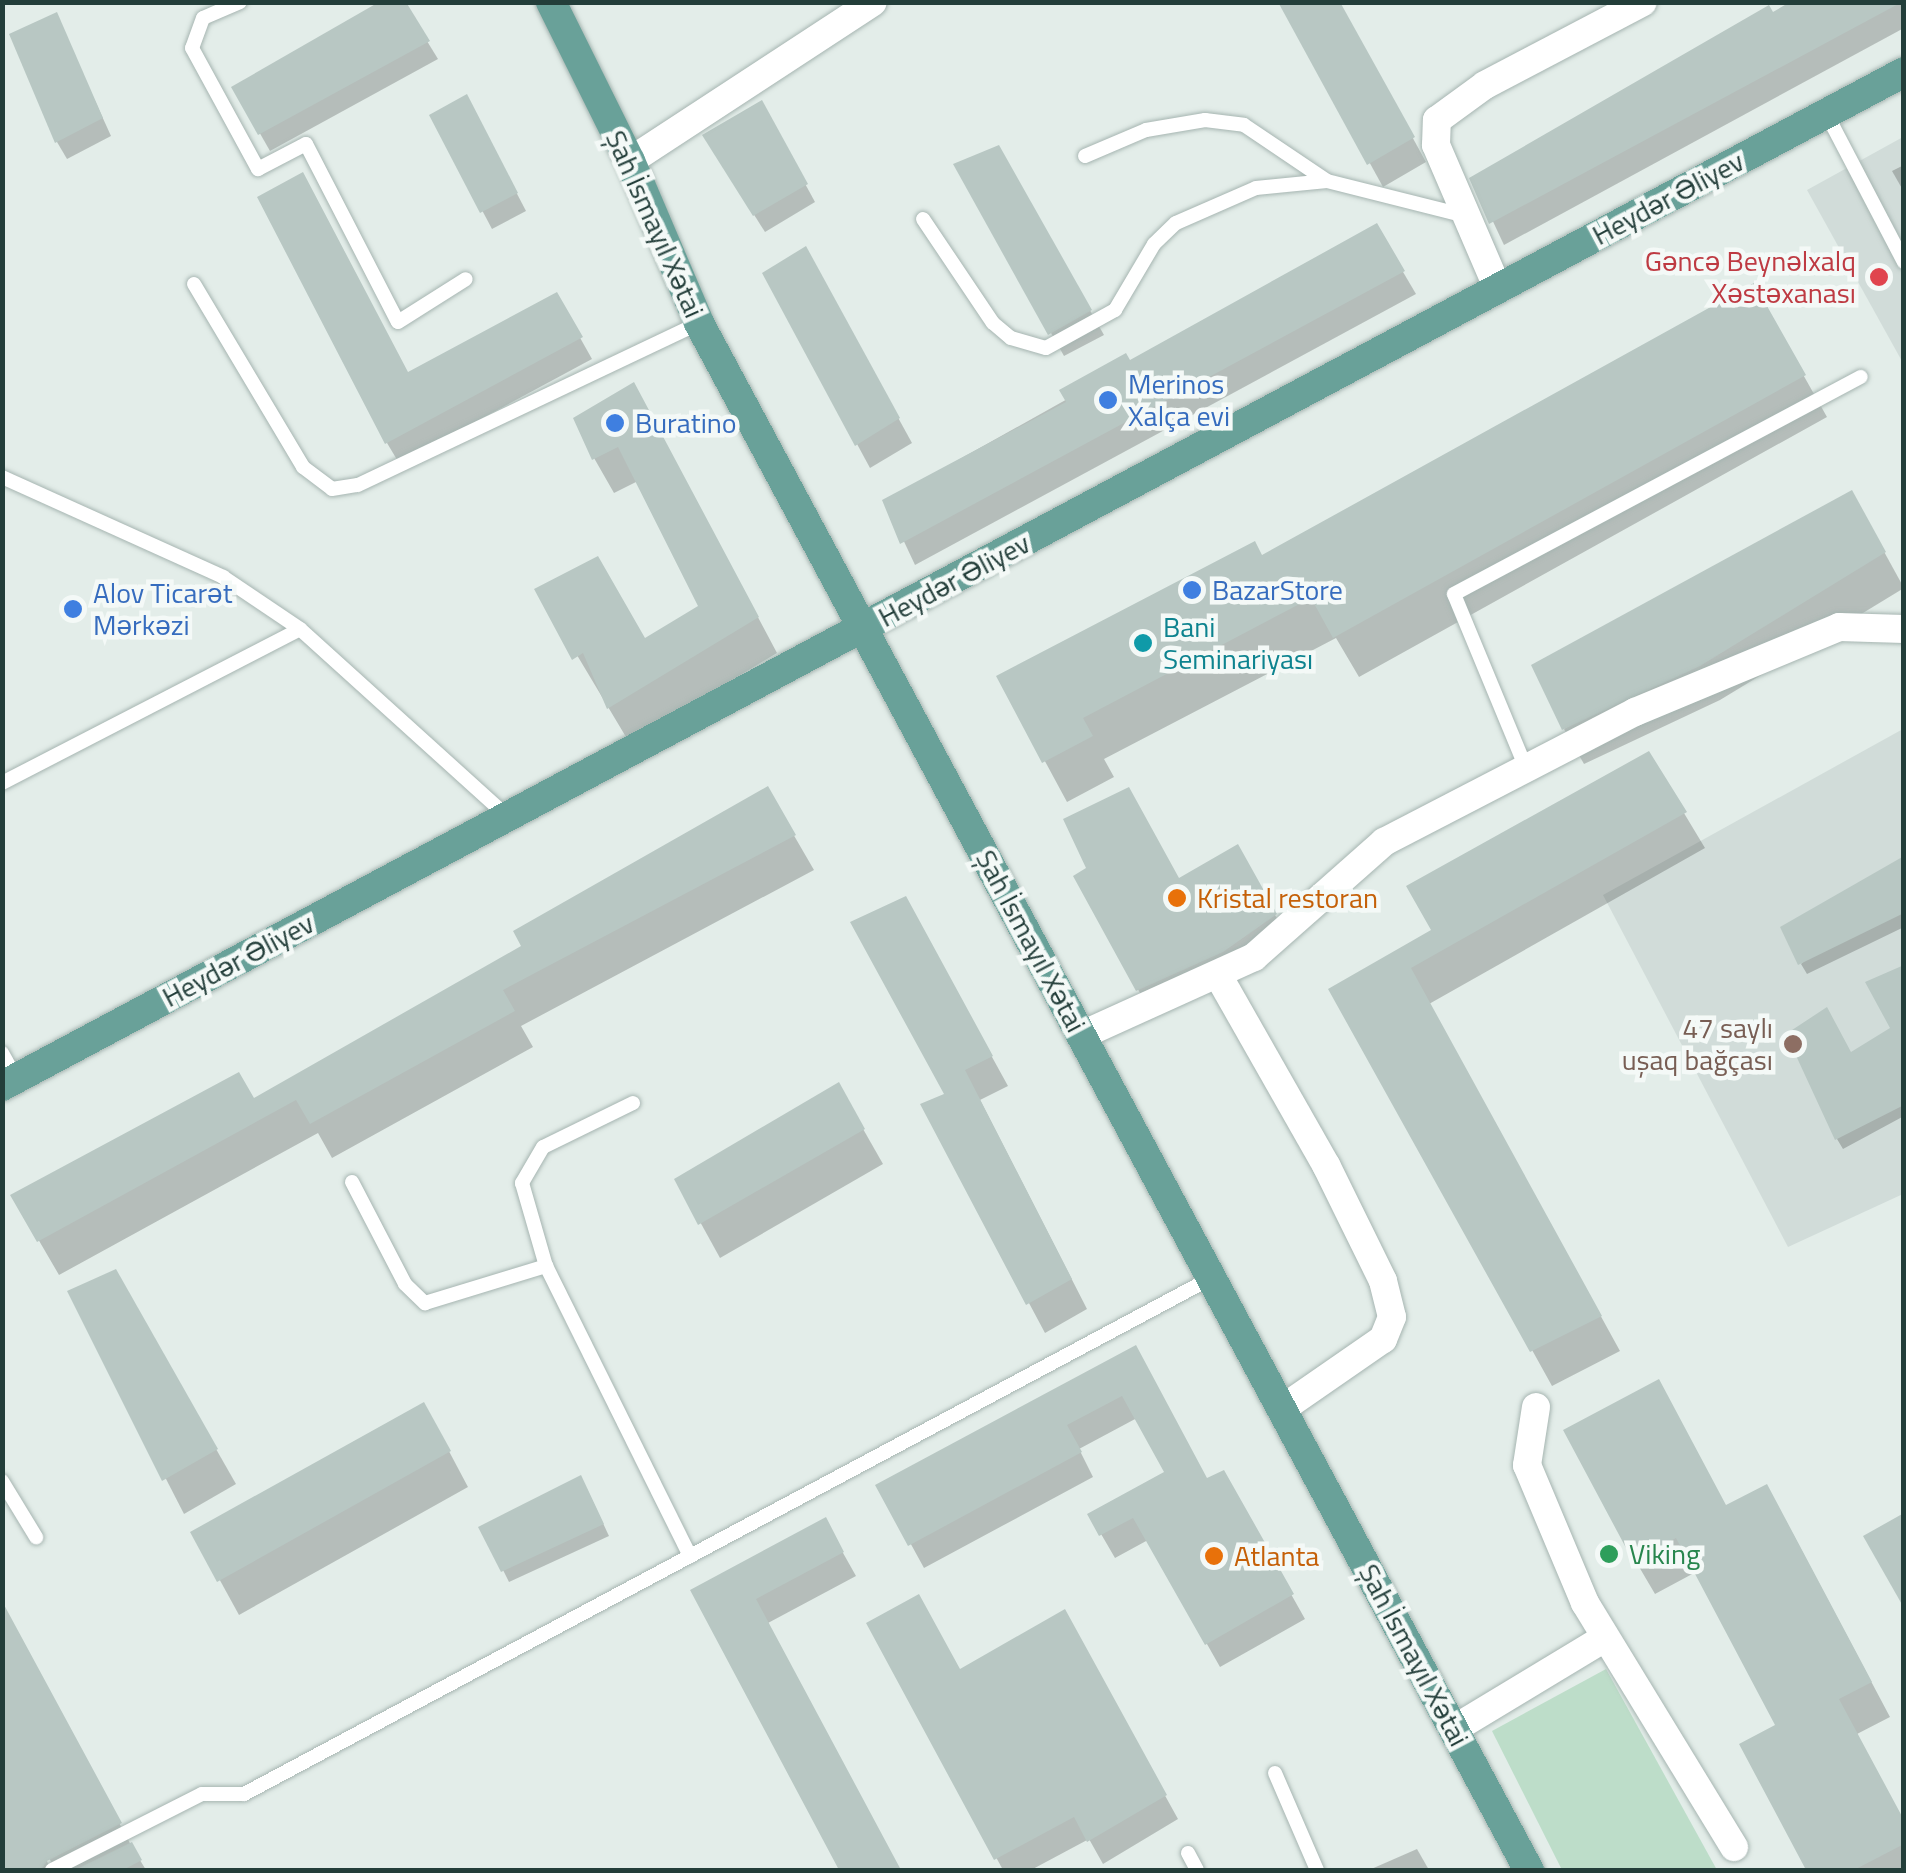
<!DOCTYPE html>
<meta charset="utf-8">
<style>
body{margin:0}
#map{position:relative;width:1906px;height:1873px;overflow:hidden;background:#e3ede9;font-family:"Titillium Web",sans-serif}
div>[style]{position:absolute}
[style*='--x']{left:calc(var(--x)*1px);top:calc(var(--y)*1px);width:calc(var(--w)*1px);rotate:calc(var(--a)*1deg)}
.built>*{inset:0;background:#d1dcd9}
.green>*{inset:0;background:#bdddc9}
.shadow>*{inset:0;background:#0003}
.building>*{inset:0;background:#b8c7c3}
.roads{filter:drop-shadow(0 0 2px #a6b5b1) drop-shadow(0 0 2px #a6b5b1)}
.service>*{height:14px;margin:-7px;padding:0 7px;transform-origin:7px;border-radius:7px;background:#fff}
.minor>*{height:28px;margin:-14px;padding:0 14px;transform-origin:14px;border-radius:14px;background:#fff}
.primary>*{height:30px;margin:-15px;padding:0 15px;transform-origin:15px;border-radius:15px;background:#69a199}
.dots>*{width:28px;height:28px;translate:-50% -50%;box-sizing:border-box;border:5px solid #f4f9f7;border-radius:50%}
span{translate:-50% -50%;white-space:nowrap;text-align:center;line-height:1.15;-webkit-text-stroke:9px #f4f9f7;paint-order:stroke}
.street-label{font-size:28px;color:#233e3a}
.health-label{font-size:28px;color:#be3a42}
.right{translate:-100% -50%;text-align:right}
.shop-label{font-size:28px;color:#366cbe}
.left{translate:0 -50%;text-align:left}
.culture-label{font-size:28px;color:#0d838f}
.food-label{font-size:28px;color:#c56008}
.education-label{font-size:28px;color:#785e54}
.leisure-label{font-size:28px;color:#27864d}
.frame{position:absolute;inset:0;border:5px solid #233e3a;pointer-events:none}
</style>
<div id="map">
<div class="built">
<i style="clip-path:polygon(1903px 137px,1903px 363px,1807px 190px)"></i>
<i style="clip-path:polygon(1903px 729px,1903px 1194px,1788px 1247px,1603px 895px)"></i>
</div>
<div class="green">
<i style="clip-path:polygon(1606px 1669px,1717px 1870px,1562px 1870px,1492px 1731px)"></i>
</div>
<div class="shadow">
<i style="clip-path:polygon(403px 2px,438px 59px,270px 151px,234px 88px)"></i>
<i style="clip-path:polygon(1281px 2px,1338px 2px,1426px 162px,1383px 187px)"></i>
<i style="clip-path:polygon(1795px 2px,1904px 2px,1904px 28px,1504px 245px,1473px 179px)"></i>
<i style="clip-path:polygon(56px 15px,111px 136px,67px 159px,57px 142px)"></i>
<i style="clip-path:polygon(761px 103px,815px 202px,765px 232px,715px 153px)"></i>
<i style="clip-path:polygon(476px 115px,526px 211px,492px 229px,432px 116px)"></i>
<i style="clip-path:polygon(998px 148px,1104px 335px,1064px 356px,957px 166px)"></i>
<i style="clip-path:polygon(1904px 165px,1904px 192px,1892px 171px)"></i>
<i style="clip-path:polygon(1376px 226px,1416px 294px,915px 565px,885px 501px)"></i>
<i style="clip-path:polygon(818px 272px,912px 443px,870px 468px,765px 274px)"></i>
<i style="clip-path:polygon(1753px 286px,1827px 417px,1359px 677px,1336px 638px,1104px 759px,1114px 777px,1067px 802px,1000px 678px,1262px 558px)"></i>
<i style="clip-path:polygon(556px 295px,592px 359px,399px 463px,387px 443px,408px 375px)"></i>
<i style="clip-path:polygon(653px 420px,777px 653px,629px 742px,538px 590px,645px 642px,701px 607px,638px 481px,614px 493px,594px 458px)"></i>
<i style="clip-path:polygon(1871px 528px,1904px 588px,1720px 700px,1584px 764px,1564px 729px)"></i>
<i style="clip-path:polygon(1649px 755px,1705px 848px,1429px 1004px,1620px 1351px,1552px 1386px,1332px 990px,1434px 931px)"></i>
<i style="clip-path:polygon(767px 789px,814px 870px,521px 1026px,533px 1047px,332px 1158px,318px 1133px,59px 1275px,13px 1196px,253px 1101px,525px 947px)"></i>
<i style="clip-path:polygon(1237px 847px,1288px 938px,1151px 1013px,1076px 877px,1178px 881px)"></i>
<i style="clip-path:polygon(1904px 862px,1904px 927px,1807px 974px,1801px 964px)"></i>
<i style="clip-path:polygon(921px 928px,1008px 1086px,980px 1100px,1087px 1309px,1045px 1333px,923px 1105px,948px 1095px)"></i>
<i style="clip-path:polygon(1904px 968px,1904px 1116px,1843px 1149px,1837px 1139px,1850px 1056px,1894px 1029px)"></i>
<i style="clip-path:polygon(838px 1085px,883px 1164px,720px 1258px,677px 1180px)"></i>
<i style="clip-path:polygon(115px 1272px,236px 1484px,184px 1514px,70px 1292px)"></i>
<i style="clip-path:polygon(1135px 1349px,1207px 1481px,1223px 1473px,1305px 1619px,1220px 1667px,1148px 1540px,1115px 1558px,1090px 1515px,1167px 1473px,1137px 1418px,1079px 1449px,1093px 1477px,924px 1568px,879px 1486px)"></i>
<i style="clip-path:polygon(443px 1440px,468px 1487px,239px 1615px,194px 1533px)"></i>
<i style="clip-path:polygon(587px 1489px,609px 1536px,509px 1582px,482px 1528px)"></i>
<i style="clip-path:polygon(1727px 1508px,1786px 1521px,1890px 1717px,1857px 1734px,1904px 1822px,1904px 1870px,1809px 1870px,1742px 1745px,1778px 1726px,1696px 1572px,1655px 1594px,1635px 1560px)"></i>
<i style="clip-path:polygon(838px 1544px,856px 1576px,768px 1623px,900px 1870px,842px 1870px,693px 1591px)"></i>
<i style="clip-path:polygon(2px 1604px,132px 1847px,146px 1870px,56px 1870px,43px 1848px,50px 1870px,2px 1870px)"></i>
<i style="clip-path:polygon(1064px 1613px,1178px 1819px,1103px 1864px,1089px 1839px,1031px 1870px,1003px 1870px,869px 1624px,960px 1672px)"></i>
<i style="clip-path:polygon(1417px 1849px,1429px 1870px,1369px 1870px)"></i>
</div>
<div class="building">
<i style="clip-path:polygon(379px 2px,406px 2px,430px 41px,258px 135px,231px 87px)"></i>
<i style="clip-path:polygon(1278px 2px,1340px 2px,1415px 137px,1367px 165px)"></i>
<i style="clip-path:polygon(1790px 2px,1902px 2px,1489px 224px,1469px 178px,1769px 5px,1773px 12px)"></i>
<i style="clip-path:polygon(57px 12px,103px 118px,55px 143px,9px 34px)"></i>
<i style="clip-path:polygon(467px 94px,518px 193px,480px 213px,429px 115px)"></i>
<i style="clip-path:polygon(762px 100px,808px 184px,753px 216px,702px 135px)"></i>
<i style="clip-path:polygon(999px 145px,1092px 310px,1048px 335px,953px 164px)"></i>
<i style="clip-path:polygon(303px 172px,408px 372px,557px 292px,583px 337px,385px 444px,257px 197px)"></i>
<i style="clip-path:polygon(1377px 223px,1405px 271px,900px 544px,882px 500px,1066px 402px,1059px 390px,1126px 353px,1130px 360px)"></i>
<i style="clip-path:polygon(806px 246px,900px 418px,855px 446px,762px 273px)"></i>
<i style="clip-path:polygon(1754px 283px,1806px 375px,1333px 638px,1311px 598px,1083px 718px,1093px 736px,1042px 763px,996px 676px,1255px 541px,1262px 555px)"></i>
<i style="clip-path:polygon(634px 382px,759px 617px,607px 709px,583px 653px,572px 660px,534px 589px,598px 556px,645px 638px,698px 606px,618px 447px,592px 460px,573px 418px)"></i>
<i style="clip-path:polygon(1852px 490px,1886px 552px,1700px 666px,1562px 730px,1531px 665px)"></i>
<i style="clip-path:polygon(1649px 751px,1687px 812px,1411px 968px,1602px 1316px,1530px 1352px,1328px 989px,1431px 930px,1406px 886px)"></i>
<i style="clip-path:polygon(768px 786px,796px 835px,503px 990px,515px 1011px,310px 1124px,296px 1100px,37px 1242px,10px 1195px,239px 1072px,254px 1098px,521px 946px,513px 931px)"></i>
<i style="clip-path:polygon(1129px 787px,1179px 878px,1238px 844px,1277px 914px,1223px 952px,1136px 991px,1073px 876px,1086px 868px,1063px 819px)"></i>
<i style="clip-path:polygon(1904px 856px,1904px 913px,1798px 965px,1780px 927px)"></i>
<i style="clip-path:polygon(906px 896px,993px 1056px,965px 1070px,1072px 1279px,1026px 1305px,920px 1104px,944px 1094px,850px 922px)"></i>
<i style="clip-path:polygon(1904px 965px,1904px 1105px,1835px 1140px,1786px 1034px,1827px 1007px,1851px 1052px,1890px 1028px,1865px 982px)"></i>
<i style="clip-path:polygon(839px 1082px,865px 1129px,698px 1225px,674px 1179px)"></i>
<i style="clip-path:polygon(116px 1269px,218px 1449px,162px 1481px,67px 1291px)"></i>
<i style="clip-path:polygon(1136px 1345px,1207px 1478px,1224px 1470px,1294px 1594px,1205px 1645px,1133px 1518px,1099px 1536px,1087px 1514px,1164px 1472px,1122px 1396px,1067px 1425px,1082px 1452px,908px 1546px,875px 1485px)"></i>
<i style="clip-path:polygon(1659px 1379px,1726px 1505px,1767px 1484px,1872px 1682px,1839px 1699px,1904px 1820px,1904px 1844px,1854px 1870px,1806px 1870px,1739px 1744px,1775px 1725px,1676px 1538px,1633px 1561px,1563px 1430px)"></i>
<i style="clip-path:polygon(424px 1402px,451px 1451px,217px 1582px,190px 1532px)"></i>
<i style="clip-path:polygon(581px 1475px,604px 1524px,501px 1572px,478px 1527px)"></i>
<i style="clip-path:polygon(1904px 1513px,1904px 1608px,1863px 1536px)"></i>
<i style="clip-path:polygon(826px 1517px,844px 1552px,756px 1599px,901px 1870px,839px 1870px,690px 1590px)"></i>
<i style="clip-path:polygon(919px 1594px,960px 1669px,1065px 1609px,1167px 1795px,1087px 1842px,1074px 1817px,994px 1860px,866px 1623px)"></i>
<i style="clip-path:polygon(2px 1601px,122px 1823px,47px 1861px,41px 1870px,2px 1870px)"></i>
<i style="clip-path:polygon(132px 1842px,142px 1860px,123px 1870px,75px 1870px)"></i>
</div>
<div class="roads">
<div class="service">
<i style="--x:240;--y:2;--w:40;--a:156.6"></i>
<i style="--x:203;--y:18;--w:32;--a:110"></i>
<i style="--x:192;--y:48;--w:138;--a:61.4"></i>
<i style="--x:258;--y:169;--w:54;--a:-27.5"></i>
<i style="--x:306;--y:144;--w:200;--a:62.7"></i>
<i style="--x:398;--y:322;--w:80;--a:-32.3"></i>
<i style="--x:1826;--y:113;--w:168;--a:62.4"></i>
<i style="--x:1085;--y:156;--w:66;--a:-23.1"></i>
<i style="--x:1146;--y:130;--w:60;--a:-9.6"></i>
<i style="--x:1205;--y:120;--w:39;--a:7"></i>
<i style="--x:1244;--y:125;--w:100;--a:34"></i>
<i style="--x:923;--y:219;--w:125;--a:56.1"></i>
<i style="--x:993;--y:323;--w:23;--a:40"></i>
<i style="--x:1011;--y:338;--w:36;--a:16"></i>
<i style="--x:1046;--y:348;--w:79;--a:-28.8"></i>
<i style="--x:1115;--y:310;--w:77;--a:-59.4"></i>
<i style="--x:1154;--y:244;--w:30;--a:-44"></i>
<i style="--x:1176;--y:223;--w:87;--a:-23.6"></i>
<i style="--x:1256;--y:188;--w:71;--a:-5.6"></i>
<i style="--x:1327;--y:181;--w:143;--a:14.1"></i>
<i style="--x:194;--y:284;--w:213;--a:59.2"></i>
<i style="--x:303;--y:467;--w:36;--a:37"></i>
<i style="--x:332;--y:489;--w:26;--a:-9"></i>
<i style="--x:358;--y:485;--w:378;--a:-25.4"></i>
<i style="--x:2;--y:477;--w:243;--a:24.3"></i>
<i style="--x:223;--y:577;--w:93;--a:34"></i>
<i style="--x:300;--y:629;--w:280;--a:42.1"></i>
<i style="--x:1526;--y:768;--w:188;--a:-112.5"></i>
<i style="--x:1454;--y:594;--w:461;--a:-28.1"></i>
<i style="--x:2;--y:783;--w:335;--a:-27.3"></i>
<i style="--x:2;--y:1053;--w:29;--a:61"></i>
<i style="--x:633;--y:1103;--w:100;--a:153.9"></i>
<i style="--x:543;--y:1147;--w:42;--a:120.3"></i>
<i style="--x:522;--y:1183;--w:86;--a:73.9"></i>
<i style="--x:546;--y:1266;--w:324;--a:63.6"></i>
<i style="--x:352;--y:1182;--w:115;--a:62.5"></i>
<i style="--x:405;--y:1284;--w:28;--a:44"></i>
<i style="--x:425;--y:1303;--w:127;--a:-17"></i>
<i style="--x:2;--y:1481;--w:66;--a:58.7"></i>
<i style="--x:1275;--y:1773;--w:106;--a:66.6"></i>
<i style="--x:1188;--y:1853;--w:19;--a:62"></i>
<i style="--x:52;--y:1870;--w:168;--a:-26.9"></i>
<i style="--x:202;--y:1794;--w:42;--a:0"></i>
<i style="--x:244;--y:1794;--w:1096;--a:-28.08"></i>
</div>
<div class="minor">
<i style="--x:630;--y:161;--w:290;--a:-33.2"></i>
<i style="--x:1498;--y:289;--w:157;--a:-113.3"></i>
<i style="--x:1436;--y:145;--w:25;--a:-88"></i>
<i style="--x:1437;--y:120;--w:59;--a:-36.1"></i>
<i style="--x:1485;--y:85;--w:178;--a:-27.7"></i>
<i style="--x:1218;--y:975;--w:219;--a:60.4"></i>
<i style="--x:1326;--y:1165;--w:129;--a:63.8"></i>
<i style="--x:1383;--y:1281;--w:37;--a:76"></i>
<i style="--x:1392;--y:1317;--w:24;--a:112"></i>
<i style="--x:1383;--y:1339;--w:123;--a:145.3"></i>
<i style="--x:1082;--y:1035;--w:189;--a:-24.4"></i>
<i style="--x:1254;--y:957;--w:174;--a:-41.5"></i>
<i style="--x:1384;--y:842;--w:283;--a:-27.4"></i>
<i style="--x:1635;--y:712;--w:221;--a:-22.6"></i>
<i style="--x:1839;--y:627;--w:65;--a:1.8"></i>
<i style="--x:1536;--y:1407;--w:59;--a:98.8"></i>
<i style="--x:1527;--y:1465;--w:150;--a:67.2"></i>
<i style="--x:1585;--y:1603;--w:286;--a:58.6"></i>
<i style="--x:1454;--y:1729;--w:176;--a:-31.1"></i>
</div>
<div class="primary">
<i style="--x:551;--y:2;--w:178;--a:63.6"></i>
<i style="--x:630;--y:161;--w:176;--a:66.9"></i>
<i style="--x:699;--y:323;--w:1756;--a:61.79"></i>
<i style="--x:2;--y:1086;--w:2155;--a:-28.06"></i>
</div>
</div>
<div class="dots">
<i style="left:1879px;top:277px;background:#e0444e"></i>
<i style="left:1108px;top:400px;background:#3f7fe0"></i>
<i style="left:615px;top:423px;background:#3f7fe0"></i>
<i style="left:1192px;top:590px;background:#3f7fe0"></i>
<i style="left:73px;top:609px;background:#3f7fe0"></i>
<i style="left:1143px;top:643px;background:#0f9aa8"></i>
<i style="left:1177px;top:898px;background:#e8710a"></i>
<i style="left:1793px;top:1044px;background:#8d6e63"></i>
<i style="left:1609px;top:1554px;background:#2e9e5b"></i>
<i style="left:1214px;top:1556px;background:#e8710a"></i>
</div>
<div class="street-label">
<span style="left:1668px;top:198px;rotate:-28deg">Heydər Əliyev</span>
<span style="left:655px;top:224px;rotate:66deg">Şah İsmayıl Xətai</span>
<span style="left:954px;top:580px;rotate:-28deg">Heydər Əliyev</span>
<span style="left:1031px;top:941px;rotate:62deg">Şah İsmayıl Xətai</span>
<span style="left:238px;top:960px;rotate:-28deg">Heydər Əliyev</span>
<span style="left:1414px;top:1655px;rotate:62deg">Şah İsmayıl Xətai</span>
</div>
<div class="health-label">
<span class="right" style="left:1856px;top:277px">Gəncə Beynəlxalq<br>Xəstəxanası</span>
</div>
<div class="shop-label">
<span class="left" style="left:1128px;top:400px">Merinos<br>Xalça evi</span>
<span class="left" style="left:635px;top:423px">Buratino</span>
<span class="left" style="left:1212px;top:590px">BazarStore</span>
<span class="left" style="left:93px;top:609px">Alov Ticarət<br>Mərkəzi</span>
</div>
<div class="culture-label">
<span class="left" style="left:1163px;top:643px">Bani<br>Seminariyası</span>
</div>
<div class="food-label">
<span class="left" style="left:1197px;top:898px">Kristal restoran</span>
<span class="left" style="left:1234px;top:1556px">Atlanta</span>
</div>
<div class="education-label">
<span class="right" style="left:1773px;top:1044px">47 saylı<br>uşaq bağçası</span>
</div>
<div class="leisure-label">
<span class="left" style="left:1629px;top:1554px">Viking</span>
</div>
<div class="frame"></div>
</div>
